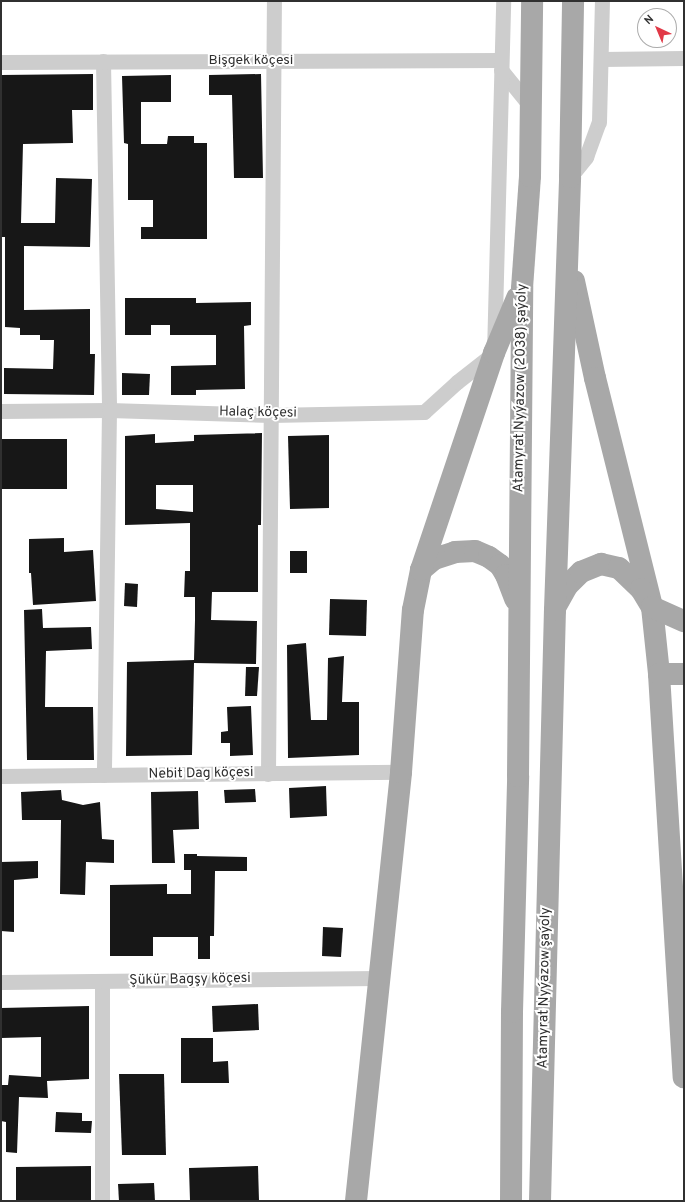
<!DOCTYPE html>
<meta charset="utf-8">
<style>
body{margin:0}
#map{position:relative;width:685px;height:1202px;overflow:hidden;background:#fff;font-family:Overpass,sans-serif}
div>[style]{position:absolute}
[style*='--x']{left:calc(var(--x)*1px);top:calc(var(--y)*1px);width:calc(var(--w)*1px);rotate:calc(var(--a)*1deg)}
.building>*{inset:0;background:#171717}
.minor>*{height:15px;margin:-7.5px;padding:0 7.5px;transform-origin:7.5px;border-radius:7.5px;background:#cdcdcd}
.primary>*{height:22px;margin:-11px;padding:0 11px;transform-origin:11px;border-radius:11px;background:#a8a8a8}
span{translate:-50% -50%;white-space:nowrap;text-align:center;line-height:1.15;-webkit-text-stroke:4px #fff;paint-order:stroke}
.street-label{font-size:14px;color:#303030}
.frame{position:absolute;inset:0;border:2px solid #303030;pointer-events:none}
.north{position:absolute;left:637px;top:8px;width:40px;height:40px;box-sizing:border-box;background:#fff;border:1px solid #acacac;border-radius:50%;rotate:316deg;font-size:11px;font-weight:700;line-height:16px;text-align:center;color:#303030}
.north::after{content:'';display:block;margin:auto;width:14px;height:18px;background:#e13947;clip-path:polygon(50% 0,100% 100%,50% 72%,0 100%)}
</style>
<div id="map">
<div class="building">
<i style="clip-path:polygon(93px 74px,93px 110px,72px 110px,73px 143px,23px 144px,21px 223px,55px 223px,56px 178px,92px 179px,90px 247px,24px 246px,24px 310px,90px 309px,90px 354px,95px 354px,94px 395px,4px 394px,4px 368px,53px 369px,54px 340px,40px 340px,40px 335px,20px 335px,20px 328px,5px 327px,5px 237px,1px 237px,1px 75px)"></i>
<i style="clip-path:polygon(261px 74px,263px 178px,234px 178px,232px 95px,209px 95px,209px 75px)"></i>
<i style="clip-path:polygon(171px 75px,171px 102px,141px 102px,141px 144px,167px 144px,168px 136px,194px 136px,194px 143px,207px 143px,207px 239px,141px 239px,141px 227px,153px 227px,153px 200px,128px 200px,128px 144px,124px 143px,122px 76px)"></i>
<i style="clip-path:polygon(125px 298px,196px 298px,196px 303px,251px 302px,251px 325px,244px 326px,245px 389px,196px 390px,196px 395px,171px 395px,171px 366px,216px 365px,216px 335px,170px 335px,170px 325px,151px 325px,151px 335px,125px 335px)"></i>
<i style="clip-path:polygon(122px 373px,150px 374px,149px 395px,122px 395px)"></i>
<i style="clip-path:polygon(evenodd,262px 433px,261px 525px,258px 525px,258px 592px,212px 592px,211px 620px,257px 621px,256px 664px,194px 663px,192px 755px,126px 756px,127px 662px,194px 660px,195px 620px,195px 597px,184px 597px,185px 571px,190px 571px,190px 523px,125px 525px,125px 436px,155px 434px,155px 443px,194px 441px,194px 435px,262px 433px,156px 485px,193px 485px,193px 512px,156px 509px,156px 485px)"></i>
<i style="clip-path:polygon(329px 435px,329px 508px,290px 509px,288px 436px)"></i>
<i style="clip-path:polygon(1px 439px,67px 439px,67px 489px,1px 489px)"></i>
<i style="clip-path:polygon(64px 538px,64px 552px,93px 550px,96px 601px,33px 605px,31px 573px,29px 573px,29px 539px)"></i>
<i style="clip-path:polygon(290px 551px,307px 551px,307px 573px,290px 573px)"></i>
<i style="clip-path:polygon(125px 583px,138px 584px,137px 607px,124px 606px)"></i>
<i style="clip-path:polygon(330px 599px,367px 600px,366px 636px,329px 635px)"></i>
<i style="clip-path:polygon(42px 609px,43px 628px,91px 627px,92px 649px,46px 651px,45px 707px,93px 707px,94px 760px,27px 760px,24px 610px)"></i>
<i style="clip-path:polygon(306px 643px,311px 720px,327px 720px,328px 658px,344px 656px,342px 702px,359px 702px,359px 755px,288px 758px,287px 645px)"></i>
<i style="clip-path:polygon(246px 667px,259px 667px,257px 696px,245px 696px)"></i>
<i style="clip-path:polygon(251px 706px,253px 755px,230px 756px,230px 743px,221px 743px,221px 732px,228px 731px,227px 707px)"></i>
<i style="clip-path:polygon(326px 786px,327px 816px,290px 818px,289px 788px)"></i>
<i style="clip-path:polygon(255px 789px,256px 802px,225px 803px,224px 790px)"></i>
<i style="clip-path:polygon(61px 790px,62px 800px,83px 805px,100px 802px,102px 839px,114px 840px,114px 863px,86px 862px,85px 895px,60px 894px,61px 820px,22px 820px,21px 792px)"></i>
<i style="clip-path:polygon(198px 791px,199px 829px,173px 830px,175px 863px,152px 863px,151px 792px)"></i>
<i style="clip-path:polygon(184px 854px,197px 854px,197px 856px,247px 857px,247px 871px,215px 871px,214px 936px,210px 936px,210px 959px,198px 959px,198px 937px,153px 937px,153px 956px,110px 956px,110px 885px,167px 884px,167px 894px,191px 894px,191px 870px,184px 870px)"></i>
<i style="clip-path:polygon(38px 861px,38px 878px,14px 880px,14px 932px,1px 931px,1px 862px)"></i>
<i style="clip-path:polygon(323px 927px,343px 928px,341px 957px,322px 956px)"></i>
<i style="clip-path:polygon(258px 1004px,259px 1030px,213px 1032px,212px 1006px)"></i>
<i style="clip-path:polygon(89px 1006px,89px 1079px,47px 1081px,48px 1098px,19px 1097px,17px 1153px,6px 1152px,6px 1122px,1px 1121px,1px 1085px,8px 1085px,9px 1075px,41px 1077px,41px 1037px,1px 1038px,1px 1008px)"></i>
<i style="clip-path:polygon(181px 1038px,213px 1038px,213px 1062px,228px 1061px,229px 1083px,181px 1083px)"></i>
<i style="clip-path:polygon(119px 1074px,164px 1074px,166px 1155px,122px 1155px)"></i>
<i style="clip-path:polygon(56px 1112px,82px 1113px,82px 1121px,92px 1121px,91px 1133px,55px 1132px)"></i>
<i style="clip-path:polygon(91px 1166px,91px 1201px,16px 1201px,16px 1167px)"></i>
<i style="clip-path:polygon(258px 1166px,259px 1201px,190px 1201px,189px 1168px)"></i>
<i style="clip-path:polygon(154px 1183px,155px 1201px,119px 1201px,118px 1184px)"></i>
</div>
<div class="minor">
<i style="--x:601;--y:59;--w:83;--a:-0.7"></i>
<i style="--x:103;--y:61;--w:349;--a:89"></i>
<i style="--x:109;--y:410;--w:365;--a:90.8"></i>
<i style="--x:1;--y:62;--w:500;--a:-0.23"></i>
<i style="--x:501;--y:70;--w:48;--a:51"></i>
<i style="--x:570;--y:177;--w:26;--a:-51"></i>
<i style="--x:586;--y:157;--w:37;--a:-70"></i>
<i style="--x:599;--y:122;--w:121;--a:-88.6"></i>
<i style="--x:1;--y:411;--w:108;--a:-0.5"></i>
<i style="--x:109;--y:410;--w:161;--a:1.8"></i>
<i style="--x:270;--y:415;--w:154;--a:-1.1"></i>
<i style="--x:424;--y:412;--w:45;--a:-42.3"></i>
<i style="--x:457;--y:382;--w:47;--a:-38.1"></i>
<i style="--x:494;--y:353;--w:352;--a:-88.5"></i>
<i style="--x:268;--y:774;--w:773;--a:-89.56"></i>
<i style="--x:1;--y:776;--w:400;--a:-0.6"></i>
<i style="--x:102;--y:981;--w:220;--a:90"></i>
<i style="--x:1;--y:982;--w:378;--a:-0.6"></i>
</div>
<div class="primary">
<i style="--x:574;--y:281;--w:99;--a:77.8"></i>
<i style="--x:595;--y:378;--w:236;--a:76"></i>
<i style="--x:652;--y:607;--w:67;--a:84"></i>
<i style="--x:659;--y:674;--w:404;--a:86.5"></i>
<i style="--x:421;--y:570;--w:17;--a:-40"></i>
<i style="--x:434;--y:559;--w:22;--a:-18"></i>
<i style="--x:455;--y:552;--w:20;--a:-3"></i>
<i style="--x:475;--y:551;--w:15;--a:23"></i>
<i style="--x:489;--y:557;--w:14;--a:36"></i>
<i style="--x:500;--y:565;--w:12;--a:59"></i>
<i style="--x:506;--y:575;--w:26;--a:69"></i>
<i style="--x:556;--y:606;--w:23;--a:-61"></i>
<i style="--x:567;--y:586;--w:20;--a:-45"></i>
<i style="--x:581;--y:572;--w:22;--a:-22"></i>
<i style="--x:601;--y:564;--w:18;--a:13"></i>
<i style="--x:619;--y:568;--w:30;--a:44"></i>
<i style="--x:641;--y:589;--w:21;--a:59"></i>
<i style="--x:652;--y:607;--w:35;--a:24"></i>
<i style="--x:659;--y:674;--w:25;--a:0"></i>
<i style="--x:356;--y:1201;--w:431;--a:-84"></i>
<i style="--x:401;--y:772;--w:162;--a:-85.8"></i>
<i style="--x:413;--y:610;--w:41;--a:-78.7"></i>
<i style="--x:421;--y:570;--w:229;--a:-71.4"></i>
<i style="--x:494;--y:353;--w:60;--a:-67.3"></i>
<i style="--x:511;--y:1201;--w:189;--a:-89.7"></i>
<i style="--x:512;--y:1012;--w:236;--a:-88.5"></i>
<i style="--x:518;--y:776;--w:488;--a:-89.5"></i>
<i style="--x:522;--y:288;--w:112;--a:-85.9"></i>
<i style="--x:530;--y:176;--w:175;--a:-89.3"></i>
<i style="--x:540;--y:1201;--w:591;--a:-88.55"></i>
<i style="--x:555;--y:610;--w:433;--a:-88"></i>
<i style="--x:570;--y:177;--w:176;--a:-89"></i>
</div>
<div class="street-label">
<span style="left:251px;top:61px">Bişgek köçesi</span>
<span style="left:521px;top:388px;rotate:-89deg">Atamyrat Nyýazow (2038) şaýoly</span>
<span style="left:258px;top:413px;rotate:1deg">Halaç köçesi</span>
<span style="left:201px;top:774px;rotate:-1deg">Nebit Dag köçesi</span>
<span style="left:190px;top:980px;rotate:-1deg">Şükür Bagşy köçesi</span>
<span style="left:545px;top:988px;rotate:-89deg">Atamyrat Nyýazow şaýoly</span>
</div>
<div class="frame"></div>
<div class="north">N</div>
</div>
